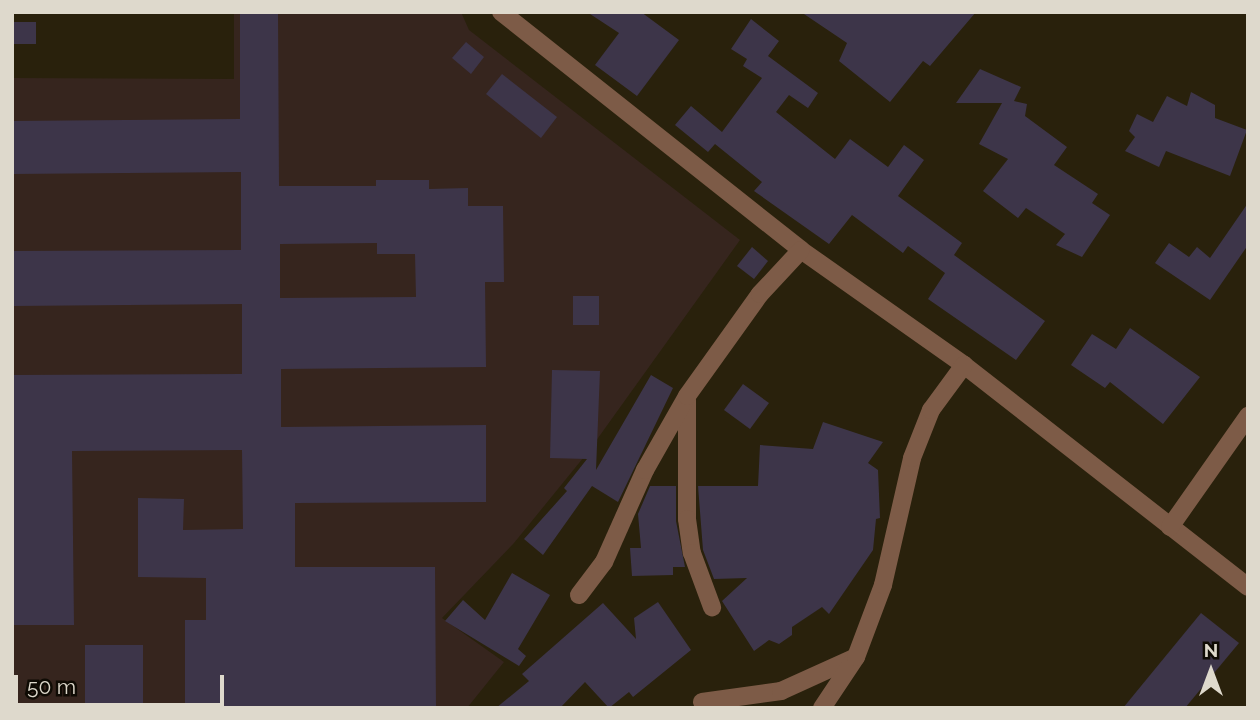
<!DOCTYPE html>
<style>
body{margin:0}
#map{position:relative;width:1260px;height:720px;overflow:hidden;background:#29210c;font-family:Raleway,sans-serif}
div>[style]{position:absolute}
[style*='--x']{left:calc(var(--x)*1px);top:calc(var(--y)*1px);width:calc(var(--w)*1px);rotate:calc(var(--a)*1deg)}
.education>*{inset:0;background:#36251e}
.building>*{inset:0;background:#3d3549}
.street>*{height:18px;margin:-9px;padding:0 9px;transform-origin:9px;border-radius:9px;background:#7d5b47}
span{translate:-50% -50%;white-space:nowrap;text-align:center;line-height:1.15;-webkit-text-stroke:5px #0f0b04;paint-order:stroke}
.frame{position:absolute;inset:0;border:14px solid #ded9cc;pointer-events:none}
.north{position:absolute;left:1176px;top:636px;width:70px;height:70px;-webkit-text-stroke:5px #0f0b04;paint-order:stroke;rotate:0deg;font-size:19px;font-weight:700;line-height:28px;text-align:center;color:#ded9cc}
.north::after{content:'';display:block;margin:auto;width:24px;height:32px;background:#ded9cc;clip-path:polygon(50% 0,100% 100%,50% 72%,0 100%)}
.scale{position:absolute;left:14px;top:675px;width:210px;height:32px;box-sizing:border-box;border:4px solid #ded9cc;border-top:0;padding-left:9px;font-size:21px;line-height:24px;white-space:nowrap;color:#ded9cc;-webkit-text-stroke:5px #0f0b04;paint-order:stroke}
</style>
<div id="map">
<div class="education">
<i style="clip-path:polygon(234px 12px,461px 12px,469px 30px,740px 240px,588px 452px,514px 543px,442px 618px,504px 662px,467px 708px,12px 708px,12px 78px,234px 79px)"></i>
</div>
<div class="building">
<i style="clip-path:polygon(evenodd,240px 12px,278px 12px,279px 186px,376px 186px,376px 180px,429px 180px,429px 189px,468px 188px,468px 206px,503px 206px,504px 282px,485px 282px,486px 367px,281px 369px,281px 427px,486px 425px,486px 502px,295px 503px,295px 567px,435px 567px,436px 708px,185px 708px,185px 620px,206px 620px,206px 578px,138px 577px,138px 498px,184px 499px,183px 530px,243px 529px,242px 450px,72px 451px,74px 625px,12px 625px,12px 375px,242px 374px,242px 304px,12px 306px,12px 251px,241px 250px,241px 172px,12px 174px,12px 121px,240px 119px,240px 12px,377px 243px,377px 254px,415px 254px,416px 297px,280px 298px,280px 244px,377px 243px)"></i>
<i style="clip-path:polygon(587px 12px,641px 12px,679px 40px,637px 96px,595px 65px,619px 33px)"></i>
<i style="clip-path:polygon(801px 12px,976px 12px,930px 66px,923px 61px,890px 102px,839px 61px,847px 43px)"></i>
<i style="clip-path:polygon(751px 19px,779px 41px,768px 56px,818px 93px,808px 108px,789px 95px,776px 112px,835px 159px,850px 139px,888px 167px,904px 145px,924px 160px,898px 196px,962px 243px,954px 255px,1045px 321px,1016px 360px,928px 299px,945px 273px,908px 246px,903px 253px,852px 215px,829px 244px,754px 191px,762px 182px,715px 144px,708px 152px,675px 125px,691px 106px,722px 132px,762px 78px,743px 66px,747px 59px,731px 49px)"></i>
<i style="clip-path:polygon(12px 22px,36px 22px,36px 44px,12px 44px)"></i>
<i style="clip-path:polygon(466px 42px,484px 57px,471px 74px,452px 58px)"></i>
<i style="clip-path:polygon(980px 69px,1021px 87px,1014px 101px,1027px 104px,1025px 116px,1067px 147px,1054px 165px,1098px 194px,1092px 203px,1110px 215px,1082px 257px,1056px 245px,1065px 234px,1026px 208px,1018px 218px,983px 191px,1008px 159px,979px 144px,1002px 103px,956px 103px)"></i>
<i style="clip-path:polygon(502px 74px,557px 117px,541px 138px,486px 94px)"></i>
<i style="clip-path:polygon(1191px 92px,1215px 105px,1215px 118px,1247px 130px,1230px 176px,1166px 151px,1159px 167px,1125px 151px,1135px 137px,1129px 131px,1137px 114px,1153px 122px,1167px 96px,1187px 106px)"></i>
<i style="clip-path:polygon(1248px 203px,1248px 245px,1210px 300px,1155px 263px,1169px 243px,1189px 257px,1197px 247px,1210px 258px)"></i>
<i style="clip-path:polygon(752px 247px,768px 261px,754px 279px,737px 266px)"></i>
<i style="clip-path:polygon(573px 296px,599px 296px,599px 325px,573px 325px)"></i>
<i style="clip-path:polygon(1130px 328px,1200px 377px,1163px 424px,1110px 382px,1105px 388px,1071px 365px,1092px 334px,1116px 349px)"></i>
<i style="clip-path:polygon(552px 370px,600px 371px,596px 470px,651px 375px,673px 388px,618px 502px,592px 486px,543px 555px,524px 539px,567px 491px,564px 488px,587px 459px,550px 458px)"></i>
<i style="clip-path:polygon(743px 384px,769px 403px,750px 429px,724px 410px)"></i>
<i style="clip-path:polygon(823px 422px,883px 442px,868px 463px,878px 470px,880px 518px,876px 519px,873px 550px,829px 614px,822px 607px,792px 627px,792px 635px,779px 644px,769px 640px,754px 651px,722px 601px,747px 578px,714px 579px,703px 550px,698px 486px,758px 486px,760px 445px,813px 449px)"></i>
<i style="clip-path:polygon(650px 486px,676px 486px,676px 521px,685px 567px,673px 567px,673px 575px,632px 576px,630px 548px,641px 548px,638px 514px)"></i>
<i style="clip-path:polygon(512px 573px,550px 595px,518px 649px,526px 656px,519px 666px,445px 621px,463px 600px,485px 620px)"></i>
<i style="clip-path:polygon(658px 602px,691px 650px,633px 697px,629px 692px,609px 708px,585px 682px,560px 708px,496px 708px,529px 681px,522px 674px,603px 603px,636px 639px,634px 618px)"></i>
<i style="clip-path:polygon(1201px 613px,1239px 643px,1185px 708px,1123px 708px)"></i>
<i style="clip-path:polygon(85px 645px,143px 645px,143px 708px,85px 708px)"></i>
</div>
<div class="street">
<i style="--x:501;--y:12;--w:383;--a:38.4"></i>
<i style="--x:801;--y:250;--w:199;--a:35.2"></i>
<i style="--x:964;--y:365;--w:360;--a:38"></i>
<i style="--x:687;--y:400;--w:119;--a:90"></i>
<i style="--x:687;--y:519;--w:34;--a:82"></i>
<i style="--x:692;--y:553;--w:58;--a:69.7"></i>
<i style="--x:1170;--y:527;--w:136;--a:-54.9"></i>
<i style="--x:579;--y:595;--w:41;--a:-52.9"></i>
<i style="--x:604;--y:562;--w:101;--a:-66"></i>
<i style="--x:645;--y:470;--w:85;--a:-60.4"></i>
<i style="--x:687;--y:396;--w:125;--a:-54.4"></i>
<i style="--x:760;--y:294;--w:60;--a:-47"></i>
<i style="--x:702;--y:702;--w:80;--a:-7.9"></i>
<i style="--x:781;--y:691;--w:82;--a:-24.4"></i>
<i style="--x:822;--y:708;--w:61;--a:-56.3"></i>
<i style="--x:856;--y:657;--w:77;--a:-69.4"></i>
<i style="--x:883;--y:585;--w:130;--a:-77.1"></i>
<i style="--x:912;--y:458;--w:52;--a:-68.4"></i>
<i style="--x:931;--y:410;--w:56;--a:-53.7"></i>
</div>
<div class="frame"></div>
<div class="north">N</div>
<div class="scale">50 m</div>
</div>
